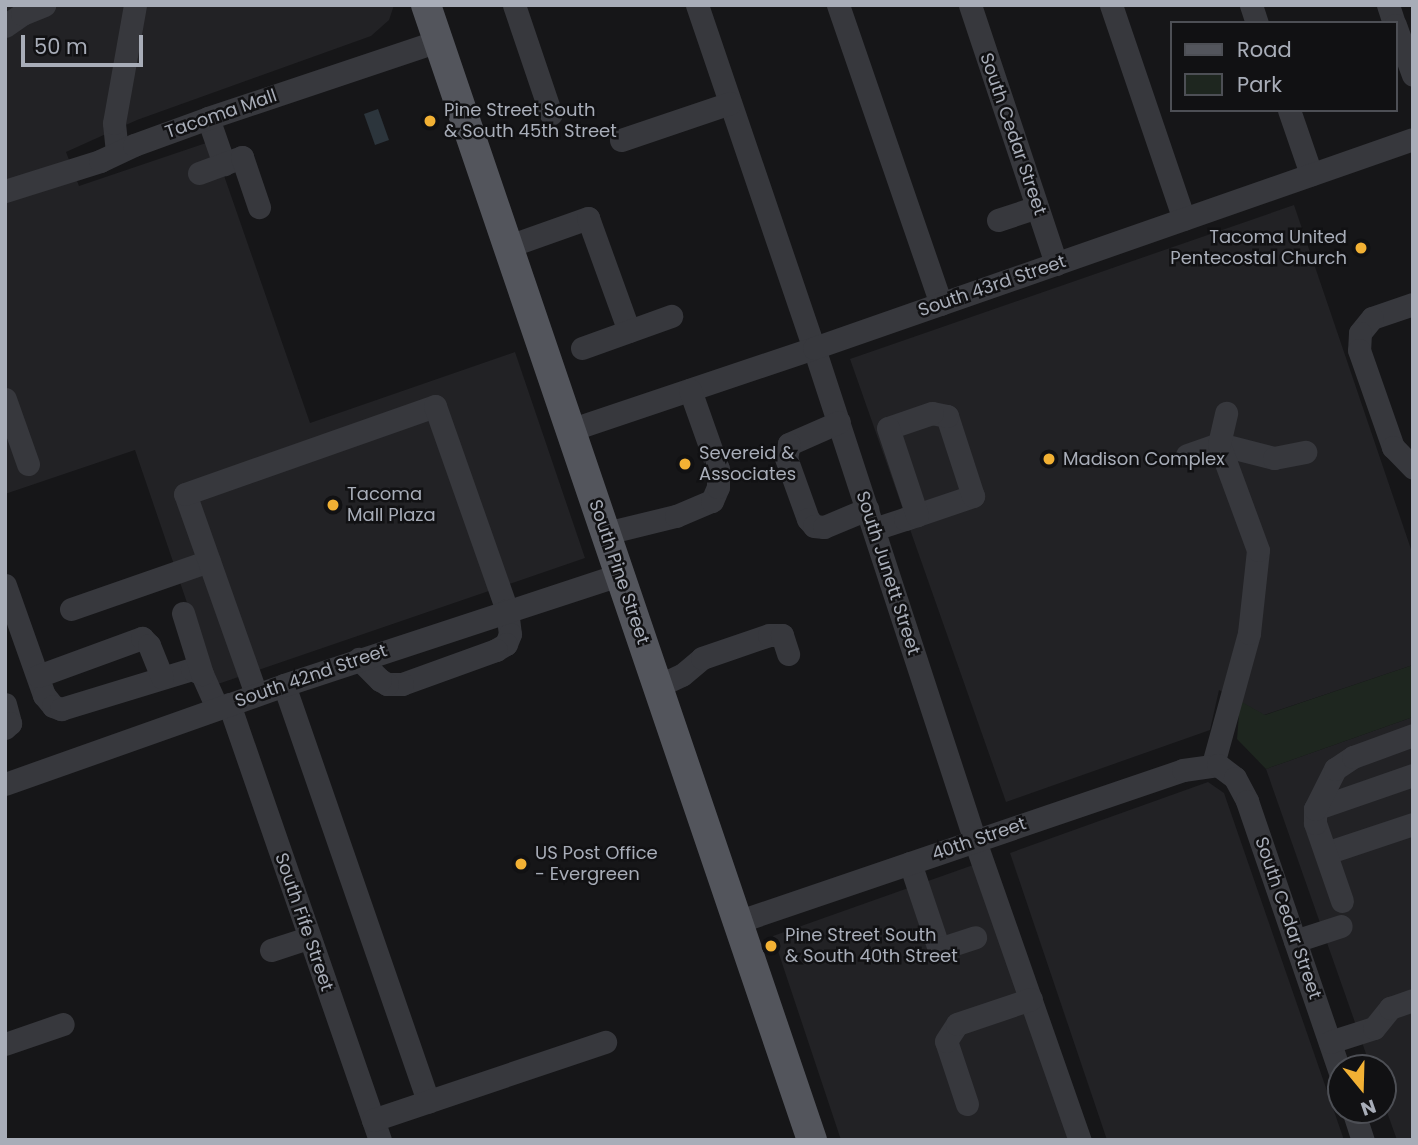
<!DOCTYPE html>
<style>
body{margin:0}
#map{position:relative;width:1418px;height:1145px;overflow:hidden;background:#161618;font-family:Poppins,sans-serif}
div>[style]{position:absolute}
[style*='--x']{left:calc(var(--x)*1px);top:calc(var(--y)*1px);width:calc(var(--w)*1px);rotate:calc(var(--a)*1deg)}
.built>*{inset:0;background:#222225}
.green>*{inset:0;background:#1e261f}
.water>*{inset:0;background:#2c353c}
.minor>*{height:23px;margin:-11.5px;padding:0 11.5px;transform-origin:11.5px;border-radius:11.5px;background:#37383d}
.major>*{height:30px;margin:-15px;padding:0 15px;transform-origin:15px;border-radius:15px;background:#53555c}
.dots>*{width:19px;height:19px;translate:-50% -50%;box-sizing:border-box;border:4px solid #111113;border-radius:50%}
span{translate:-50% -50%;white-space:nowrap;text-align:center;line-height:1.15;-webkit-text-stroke:5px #111113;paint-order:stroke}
.poi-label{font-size:18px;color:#a8adb8}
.left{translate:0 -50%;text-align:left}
.right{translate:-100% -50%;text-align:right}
.street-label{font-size:18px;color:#a8adb8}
.frame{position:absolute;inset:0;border:7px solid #a8adb8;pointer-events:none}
.legend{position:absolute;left:1170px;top:21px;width:228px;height:91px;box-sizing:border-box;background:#111113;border:2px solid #4d4f55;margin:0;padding:9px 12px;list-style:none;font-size:21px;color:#a8adb8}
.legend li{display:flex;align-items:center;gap:14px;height:35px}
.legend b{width:35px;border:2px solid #4d4f55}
.north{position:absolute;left:1327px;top:1054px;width:70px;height:70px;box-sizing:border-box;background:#111113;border:2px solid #4d4f55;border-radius:50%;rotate:161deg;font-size:19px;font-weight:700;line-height:28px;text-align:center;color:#a8adb8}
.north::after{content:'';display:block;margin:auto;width:24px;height:32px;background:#f2b134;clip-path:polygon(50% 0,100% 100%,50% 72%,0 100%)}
.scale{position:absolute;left:21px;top:35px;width:122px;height:32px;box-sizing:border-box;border:4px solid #a8adb8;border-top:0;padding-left:9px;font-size:21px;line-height:24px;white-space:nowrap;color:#a8adb8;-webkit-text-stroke:5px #111113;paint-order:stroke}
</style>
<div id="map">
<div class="built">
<i style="clip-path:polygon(5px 5px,394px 5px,389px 20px,371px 36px,137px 120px,66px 152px,79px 186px,212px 141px,310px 423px,515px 352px,585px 558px,215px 685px,135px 450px,5px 494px)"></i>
<i style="clip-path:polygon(1294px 205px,1413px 555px,1413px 665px,1264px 715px,1219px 690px,1210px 730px,1006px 802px,850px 359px)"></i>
<i style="clip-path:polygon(1413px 717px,1413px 1140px,1397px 1140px,1383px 1101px,1383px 1068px,1371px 1068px,1266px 769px)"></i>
<i style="clip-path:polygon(1208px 782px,1224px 793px,1344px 1140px,1107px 1140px,1010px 853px)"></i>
<i style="clip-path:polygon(976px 864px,1069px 1140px,841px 1140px,773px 936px)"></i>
</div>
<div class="green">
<i style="clip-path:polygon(1413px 665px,1413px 717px,1266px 769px,1237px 739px,1240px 701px,1265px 715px)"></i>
</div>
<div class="water">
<i style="clip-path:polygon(378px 109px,389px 140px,375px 145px,364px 114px)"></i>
</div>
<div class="minor">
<i style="--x:514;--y:5;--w:115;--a:71.3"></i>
<i style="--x:697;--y:5;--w:362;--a:71.2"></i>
<i style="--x:814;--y:348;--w:519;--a:71.91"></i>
<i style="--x:975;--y:841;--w:317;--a:70.7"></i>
<i style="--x:838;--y:5;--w:316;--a:71"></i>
<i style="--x:970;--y:5;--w:273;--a:71.6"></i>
<i style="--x:1111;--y:5;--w:226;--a:71.2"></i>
<i style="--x:1251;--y:5;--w:19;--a:72"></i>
<i style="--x:1388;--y:5;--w:19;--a:72"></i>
<i style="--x:1395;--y:25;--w:53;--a:70.2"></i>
<i style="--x:5;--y:26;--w:21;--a:-35"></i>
<i style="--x:22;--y:14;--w:24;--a:-22"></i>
<i style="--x:1289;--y:110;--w:68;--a:71"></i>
<i style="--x:208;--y:118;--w:49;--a:70.8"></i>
<i style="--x:621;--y:140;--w:115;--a:-18.7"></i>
<i style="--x:117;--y:152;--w:29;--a:-96"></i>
<i style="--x:114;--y:123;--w:120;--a:-79.9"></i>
<i style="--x:199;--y:173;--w:46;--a:-20.4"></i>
<i style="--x:242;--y:157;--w:53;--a:71.2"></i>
<i style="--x:5;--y:191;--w:100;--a:-17.5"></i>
<i style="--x:100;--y:161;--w:38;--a:-25"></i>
<i style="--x:134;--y:145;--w:79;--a:-20"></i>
<i style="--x:208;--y:118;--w:243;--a:-18.5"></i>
<i style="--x:998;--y:220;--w:41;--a:-18.4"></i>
<i style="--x:509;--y:246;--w:84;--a:-19.5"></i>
<i style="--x:588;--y:218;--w:120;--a:70.1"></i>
<i style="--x:1413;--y:304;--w:43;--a:161.1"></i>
<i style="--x:1372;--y:318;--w:19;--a:129"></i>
<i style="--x:1360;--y:333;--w:17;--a:93"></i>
<i style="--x:1359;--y:350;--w:103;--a:70.7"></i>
<i style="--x:1393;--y:447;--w:29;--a:46"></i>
<i style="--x:582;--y:348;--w:95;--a:-19.8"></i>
<i style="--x:5;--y:399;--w:69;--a:70.5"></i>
<i style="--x:839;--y:422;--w:55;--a:156.3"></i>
<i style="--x:789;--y:444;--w:14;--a:102"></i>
<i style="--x:786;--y:458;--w:65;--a:70.2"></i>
<i style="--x:808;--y:519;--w:9;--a:49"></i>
<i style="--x:814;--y:526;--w:10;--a:6"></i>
<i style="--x:824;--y:527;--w:47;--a:-22.7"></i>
<i style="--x:570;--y:430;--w:257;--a:-18.6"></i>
<i style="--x:814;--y:348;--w:634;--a:-19.23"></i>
<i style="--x:1187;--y:455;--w:34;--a:-19"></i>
<i style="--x:1219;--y:444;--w:57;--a:14.3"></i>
<i style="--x:1274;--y:458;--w:32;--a:-11"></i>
<i style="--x:874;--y:529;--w:33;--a:-18"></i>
<i style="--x:905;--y:519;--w:72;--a:-18.7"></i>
<i style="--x:973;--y:496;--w:84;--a:-108"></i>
<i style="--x:947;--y:416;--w:15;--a:-169"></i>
<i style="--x:932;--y:413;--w:46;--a:161.2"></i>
<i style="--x:888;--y:428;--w:92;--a:71.6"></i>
<i style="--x:606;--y:533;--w:72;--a:-13.7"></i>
<i style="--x:676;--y:516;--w:39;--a:-23"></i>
<i style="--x:712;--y:501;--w:15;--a:-67"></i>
<i style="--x:718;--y:487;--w:18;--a:-90"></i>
<i style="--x:718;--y:469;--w:84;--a:-109.5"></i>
<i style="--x:5;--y:585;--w:117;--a:70.5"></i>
<i style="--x:44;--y:695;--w:14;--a:51"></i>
<i style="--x:53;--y:706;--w:9;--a:21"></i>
<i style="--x:61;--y:709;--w:137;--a:-17"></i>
<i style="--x:192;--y:669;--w:11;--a:27"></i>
<i style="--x:202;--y:674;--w:37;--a:66"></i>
<i style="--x:71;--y:609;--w:146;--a:-19.2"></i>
<i style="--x:183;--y:613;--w:64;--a:72.7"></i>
<i style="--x:38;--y:676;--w:111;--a:-20.1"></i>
<i style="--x:142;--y:638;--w:10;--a:45"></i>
<i style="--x:149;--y:645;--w:35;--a:68"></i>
<i style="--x:284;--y:685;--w:441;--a:70.9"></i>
<i style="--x:658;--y:686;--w:26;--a:-25"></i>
<i style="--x:682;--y:675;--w:26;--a:-40"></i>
<i style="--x:702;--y:658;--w:71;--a:-18.9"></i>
<i style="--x:769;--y:635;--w:13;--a:0"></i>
<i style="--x:782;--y:635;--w:20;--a:72"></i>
<i style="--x:256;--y:694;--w:212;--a:-109.5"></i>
<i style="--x:185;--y:494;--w:265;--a:-19.4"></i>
<i style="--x:435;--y:406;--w:216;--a:70.6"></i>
<i style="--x:507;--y:610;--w:24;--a:83"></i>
<i style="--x:510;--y:634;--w:11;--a:112"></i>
<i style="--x:506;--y:644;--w:12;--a:149"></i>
<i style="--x:496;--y:650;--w:100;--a:160.1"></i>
<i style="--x:402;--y:684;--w:15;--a:180"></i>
<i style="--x:387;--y:684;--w:8;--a:-150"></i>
<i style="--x:380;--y:680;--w:30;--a:-135"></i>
<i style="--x:5;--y:704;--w:20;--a:75"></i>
<i style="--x:10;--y:723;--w:7;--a:135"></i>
<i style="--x:229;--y:704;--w:461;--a:70.9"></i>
<i style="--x:1213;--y:764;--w:136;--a:-74.6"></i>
<i style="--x:1249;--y:633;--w:83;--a:-83.8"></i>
<i style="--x:1258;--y:550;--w:113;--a:-110.2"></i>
<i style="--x:1219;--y:444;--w:32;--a:-77"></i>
<i style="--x:5;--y:784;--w:296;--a:-19.5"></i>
<i style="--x:284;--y:685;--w:353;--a:-18.2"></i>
<i style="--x:1315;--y:809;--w:104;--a:-19.1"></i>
<i style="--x:1326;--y:853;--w:92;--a:-18.4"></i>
<i style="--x:910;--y:863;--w:91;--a:71.4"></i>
<i style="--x:939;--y:949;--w:38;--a:-18"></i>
<i style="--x:1342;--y:901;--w:83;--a:-109.1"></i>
<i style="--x:1315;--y:823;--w:14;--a:-90"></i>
<i style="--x:1315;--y:809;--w:45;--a:-63.4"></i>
<i style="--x:1335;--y:769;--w:22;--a:-34"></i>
<i style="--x:1353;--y:757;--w:64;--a:-20.1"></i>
<i style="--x:737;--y:922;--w:471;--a:-18.8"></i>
<i style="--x:1183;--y:770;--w:35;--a:-8"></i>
<i style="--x:1218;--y:765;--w:21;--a:37"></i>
<i style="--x:1235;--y:778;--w:26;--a:62"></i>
<i style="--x:1247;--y:801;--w:291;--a:71.1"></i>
<i style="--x:1295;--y:941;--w:48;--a:-18.1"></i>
<i style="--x:271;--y:950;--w:40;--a:-18"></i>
<i style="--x:1330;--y:1042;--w:46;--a:-17.7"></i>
<i style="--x:1374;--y:1028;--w:26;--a:-51"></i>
<i style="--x:1390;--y:1008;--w:24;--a:-19"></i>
<i style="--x:5;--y:1044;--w:61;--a:-19"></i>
<i style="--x:967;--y:1104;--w:66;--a:-108.4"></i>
<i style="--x:946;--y:1041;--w:20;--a:-57"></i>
<i style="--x:957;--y:1024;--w:78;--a:-18.7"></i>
<i style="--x:1353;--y:1110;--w:32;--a:72"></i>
<i style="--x:373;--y:1120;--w:245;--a:-18.6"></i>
</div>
<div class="major">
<i style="--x:426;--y:5;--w:1199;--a:71.22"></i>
</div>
<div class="dots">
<i style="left:430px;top:121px;background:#f2b134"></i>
<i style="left:1361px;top:248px;background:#f2b134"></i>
<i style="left:1049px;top:459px;background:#f2b134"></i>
<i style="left:685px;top:464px;background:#f2b134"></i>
<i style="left:333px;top:505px;background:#f2b134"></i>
<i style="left:521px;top:864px;background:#f2b134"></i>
<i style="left:771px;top:946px;background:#f2b134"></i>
</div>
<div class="poi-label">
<span class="left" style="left:444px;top:121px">Pine Street South<br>&amp; South 45th Street</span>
<span class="right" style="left:1347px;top:248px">Tacoma United<br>Pentecostal Church</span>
<span class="left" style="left:699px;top:464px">Severeid &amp;<br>Associates</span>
<span class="left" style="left:1063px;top:459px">Madison Complex</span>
<span class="left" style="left:347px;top:505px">Tacoma<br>Mall Plaza</span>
<span class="left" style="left:535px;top:864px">US Post Office<br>- Evergreen</span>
<span class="left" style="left:785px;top:946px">Pine Street South<br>&amp; South 40th Street</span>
</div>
<div class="street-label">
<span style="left:221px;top:114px;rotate:-19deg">Tacoma Mall</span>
<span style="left:1013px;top:134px;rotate:71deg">South Cedar Street</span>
<span style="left:992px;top:286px;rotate:-19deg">South 43rd Street</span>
<span style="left:619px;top:572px;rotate:71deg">South Pine Street</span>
<span style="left:888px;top:573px;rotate:72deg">South Junett Street</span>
<span style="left:311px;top:676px;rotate:-19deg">South 42nd Street</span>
<span style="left:979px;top:839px;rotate:-19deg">40th Street</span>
<span style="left:1288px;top:918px;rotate:71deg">South Cedar Street</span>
<span style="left:304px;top:922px;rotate:71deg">South Fife Street</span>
</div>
<div class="frame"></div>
<ul class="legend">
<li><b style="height:9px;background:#53555c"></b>Road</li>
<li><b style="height:19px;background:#1e261f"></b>Park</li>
</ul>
<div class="north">N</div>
<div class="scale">50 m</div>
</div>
